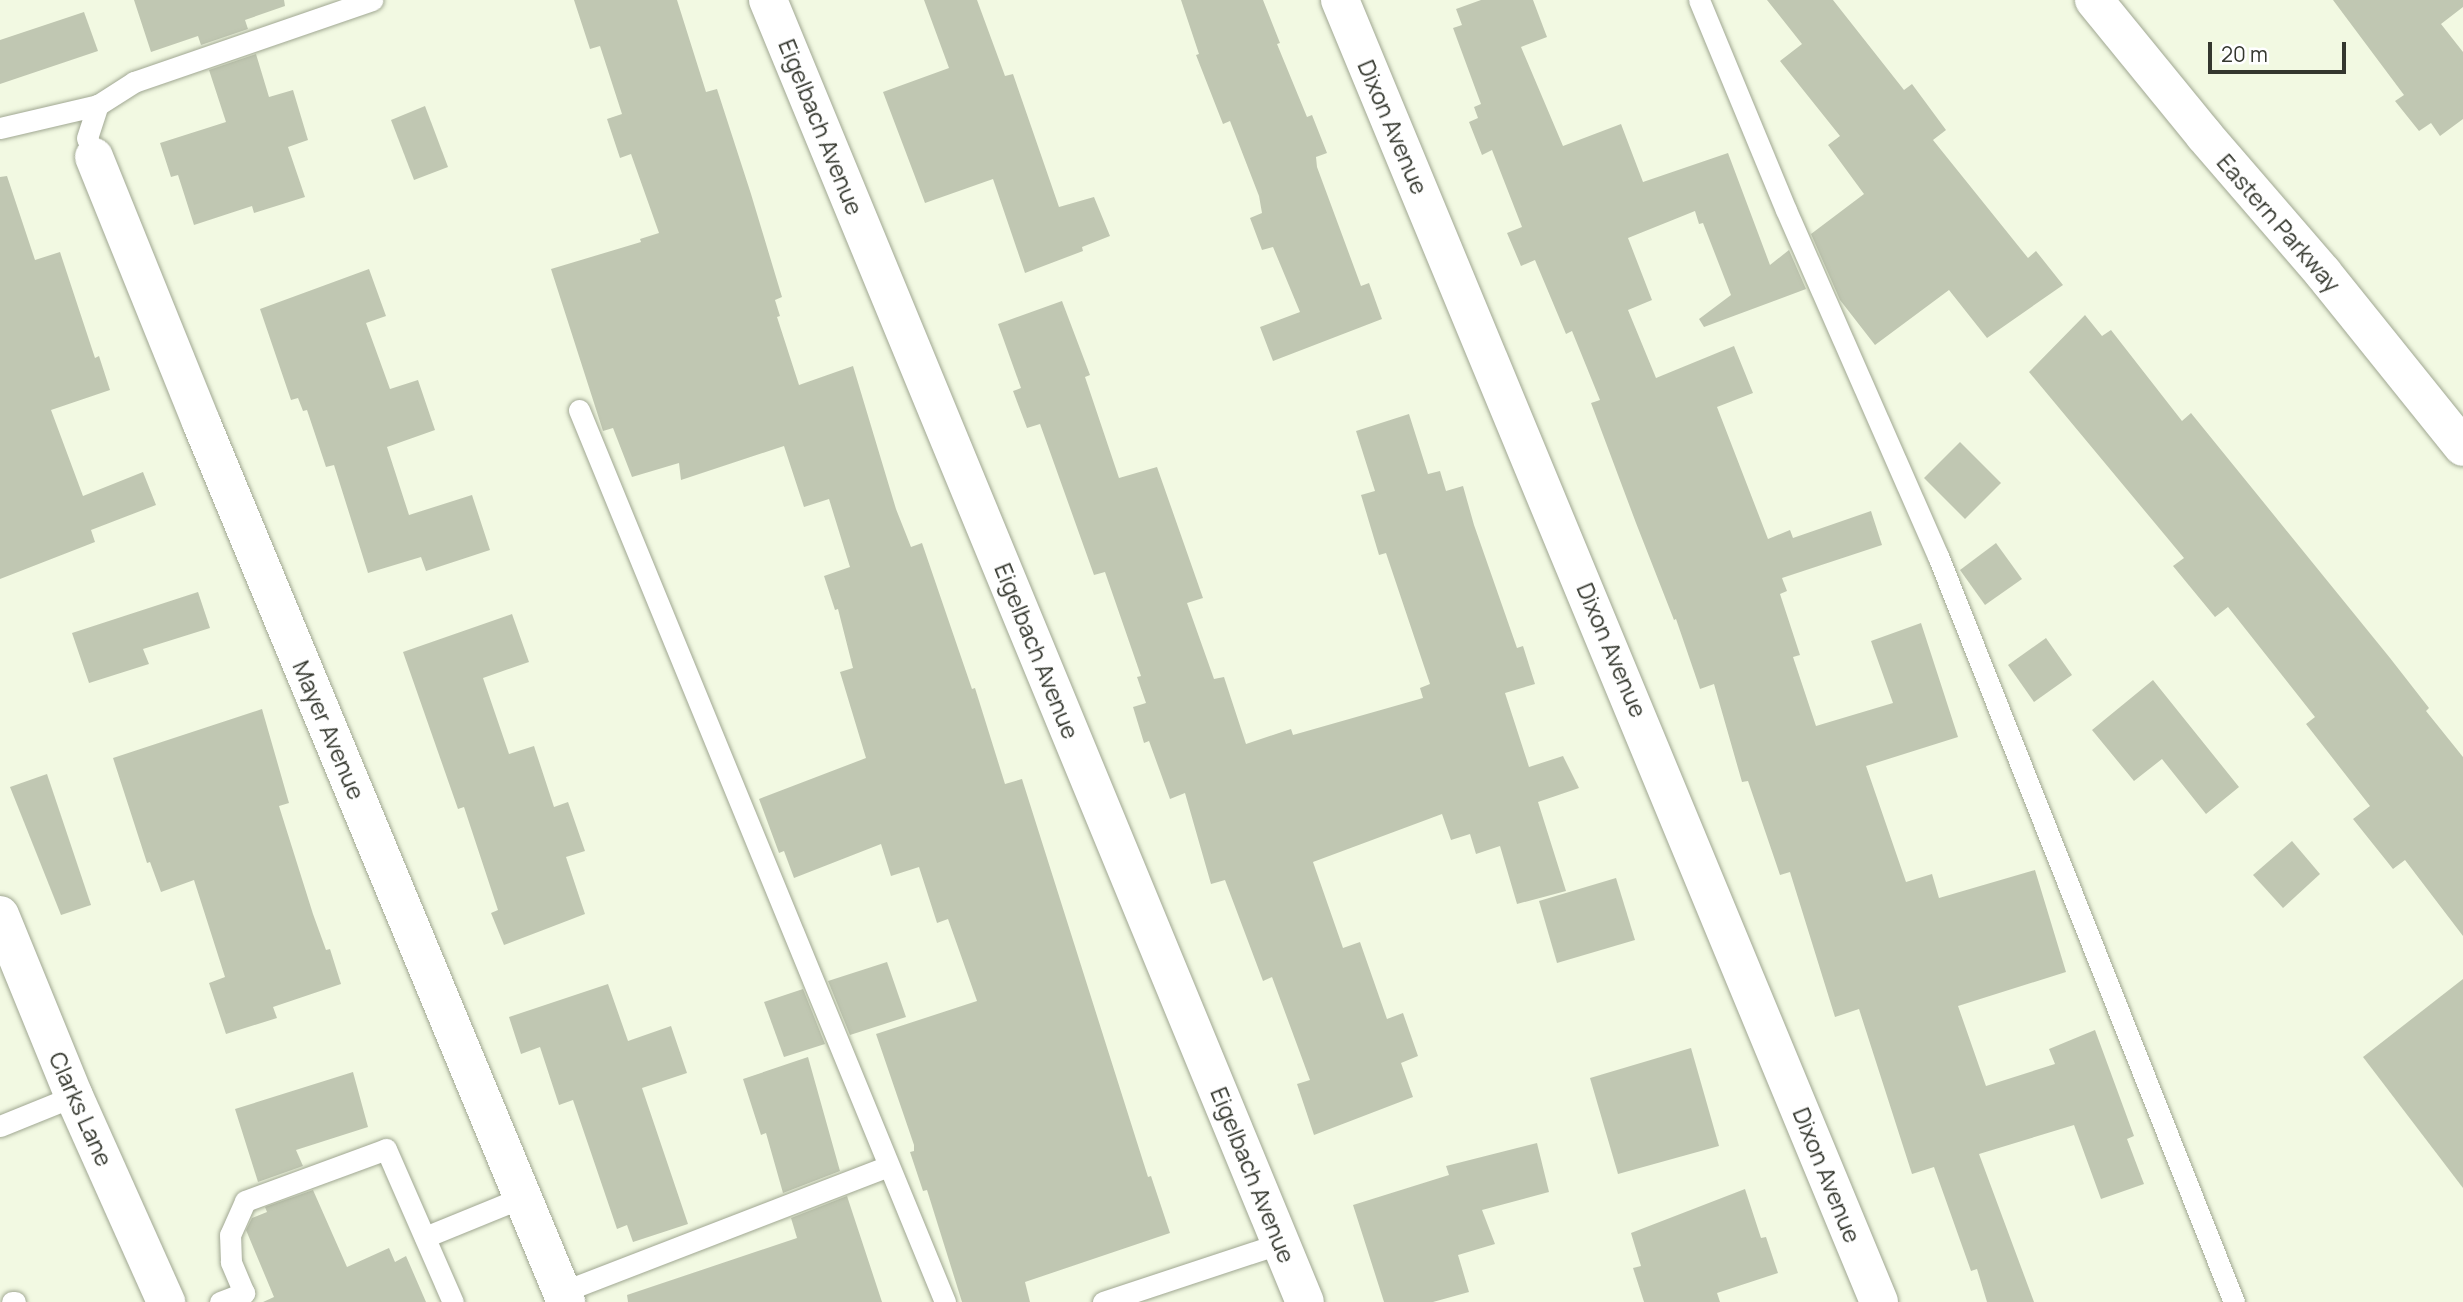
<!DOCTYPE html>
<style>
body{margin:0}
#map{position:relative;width:2463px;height:1302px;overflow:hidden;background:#f2f9e2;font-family:Manrope,sans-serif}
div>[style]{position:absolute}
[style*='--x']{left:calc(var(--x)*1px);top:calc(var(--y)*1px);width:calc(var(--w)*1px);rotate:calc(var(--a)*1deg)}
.building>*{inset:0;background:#c0c7b2}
.roads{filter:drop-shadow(0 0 2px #a0a792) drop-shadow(0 0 2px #a0a792)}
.lane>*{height:21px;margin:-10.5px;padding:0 10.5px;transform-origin:10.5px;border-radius:10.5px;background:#fff}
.street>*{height:38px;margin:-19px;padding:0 19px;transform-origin:19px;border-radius:19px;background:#fff}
.secondary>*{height:38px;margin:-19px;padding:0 19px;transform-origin:19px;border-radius:19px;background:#fff}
.primary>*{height:38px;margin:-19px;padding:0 19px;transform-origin:19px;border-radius:19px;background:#fff}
span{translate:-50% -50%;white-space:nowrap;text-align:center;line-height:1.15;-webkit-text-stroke:7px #fff;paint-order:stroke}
.street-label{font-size:23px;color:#34372e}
.scale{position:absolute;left:2208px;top:42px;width:138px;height:32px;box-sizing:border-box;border:4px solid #34372e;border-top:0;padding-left:9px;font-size:21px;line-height:24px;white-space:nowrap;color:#34372e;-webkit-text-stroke:5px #fff;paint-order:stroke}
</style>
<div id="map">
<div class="building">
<i style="clip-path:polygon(134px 0,284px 0,285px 6px,245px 20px,248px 29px,201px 45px,198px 36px,151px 52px)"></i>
<i style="clip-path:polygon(574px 0,677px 0,706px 92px,717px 89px,751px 194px,782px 297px,775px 300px,780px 316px,777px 317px,799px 385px,853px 366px,896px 509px,911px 547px,922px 543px,972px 689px,975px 688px,1005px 784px,1022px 779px,1148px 1177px,1151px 1176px,1170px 1233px,1025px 1282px,1030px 1302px,962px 1302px,927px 1190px,923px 1191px,910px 1152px,914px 1151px,914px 1145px,876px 1034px,977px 1001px,948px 919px,937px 923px,919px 867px,891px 876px,881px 844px,794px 878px,784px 851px,779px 853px,759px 799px,866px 758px,840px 672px,853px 668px,838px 609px,835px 610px,824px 576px,850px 567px,829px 499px,804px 507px,784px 446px,681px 480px,679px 463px,632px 477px,613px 428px,603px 431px,551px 269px,641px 242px,640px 239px,659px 233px,631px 154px,620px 158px,607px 119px,622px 114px,600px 46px,590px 49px)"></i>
<i style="clip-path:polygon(924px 0,977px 0,1005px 76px,1013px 74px,1059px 207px,1094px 197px,1110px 236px,1082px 247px,1083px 251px,1025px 273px,993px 179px,925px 203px,883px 92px,949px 68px)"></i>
<i style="clip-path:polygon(1181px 0,1263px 0,1280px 43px,1277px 44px,1307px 117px,1312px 115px,1327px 153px,1316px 157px,1317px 167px,1361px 286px,1369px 283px,1382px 319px,1273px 361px,1260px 327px,1300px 312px,1273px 247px,1262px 250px,1250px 218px,1262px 213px,1259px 196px,1230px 121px,1223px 124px,1196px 55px,1199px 54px)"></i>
<i style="clip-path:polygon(1481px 0,1533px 0,1547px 37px,1521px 47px,1563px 146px,1621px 124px,1643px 182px,1728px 153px,1770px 265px,1789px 250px,1806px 289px,1704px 327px,1699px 319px,1731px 295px,1703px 223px,1699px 224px,1695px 211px,1628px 238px,1652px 300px,1628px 310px,1656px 378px,1734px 346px,1753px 393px,1717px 407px,1768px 539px,1790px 530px,1793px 538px,1871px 511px,1882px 545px,1782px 578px,1787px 591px,1780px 594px,1800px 655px,1793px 657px,1816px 726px,1893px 703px,1871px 641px,1921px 623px,1958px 737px,1866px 766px,1906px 882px,1932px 874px,1939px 898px,2035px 870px,2066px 972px,1958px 1006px,1986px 1086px,2055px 1064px,2049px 1049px,2095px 1030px,2134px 1136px,2127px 1139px,2144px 1184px,2101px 1199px,2074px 1125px,1979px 1154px,2034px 1302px,1987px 1302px,1977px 1269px,1971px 1271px,1934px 1167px,1912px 1174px,1859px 1009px,1835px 1017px,1790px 872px,1780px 875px,1748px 781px,1742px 782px,1714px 684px,1700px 689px,1676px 619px,1674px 620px,1636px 523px,1591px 403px,1600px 400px,1572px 331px,1566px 334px,1535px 260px,1521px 266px,1507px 233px,1522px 227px,1492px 150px,1482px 155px,1469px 122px,1478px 118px,1474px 107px,1481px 104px,1453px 28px,1462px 25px,1456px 9px)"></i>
<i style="clip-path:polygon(1767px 0,1833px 0,1904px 90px,1912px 84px,1946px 130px,1933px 140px,2028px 258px,2036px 251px,2063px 285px,1987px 338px,1949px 290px,1875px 345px,1840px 300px,1811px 234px,1864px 194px,1828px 145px,1840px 136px,1780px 61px,1802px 44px)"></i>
<i style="clip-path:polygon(2333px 0,2463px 0,2463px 7px,2441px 24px,2463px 52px,2463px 119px,2440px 136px,2431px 123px,2419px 131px,2395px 101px,2404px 95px)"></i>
<i style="clip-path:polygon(84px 12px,98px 51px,0 84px,0 40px)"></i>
<i style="clip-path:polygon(256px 54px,269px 97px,293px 90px,308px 140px,288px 147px,305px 197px,254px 213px,252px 206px,194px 225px,178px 175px,171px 177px,160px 143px,226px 122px,209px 70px)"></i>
<i style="clip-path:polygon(425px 106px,448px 167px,414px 180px,391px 120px)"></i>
<i style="clip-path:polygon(7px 176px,35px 260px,60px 252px,95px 358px,99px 356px,110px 390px,51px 410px,83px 496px,143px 472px,156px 505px,91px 530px,95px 542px,0 579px,0 177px)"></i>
<i style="clip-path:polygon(369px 269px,386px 316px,366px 323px,390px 389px,418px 380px,435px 430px,387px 447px,409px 515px,472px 495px,490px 550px,426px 571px,421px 557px,368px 573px,334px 465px,326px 467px,307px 410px,303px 411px,298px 398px,291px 400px,260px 309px)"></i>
<i style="clip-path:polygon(1062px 301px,1090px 375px,1085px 377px,1119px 478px,1157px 467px,1203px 598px,1187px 603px,1214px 679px,1224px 677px,1246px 744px,1291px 729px,1293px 735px,1423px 698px,1420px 688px,1430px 684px,1386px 553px,1379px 555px,1361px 495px,1375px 491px,1356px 431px,1409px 414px,1428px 474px,1440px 471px,1446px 491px,1463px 486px,1474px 525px,1517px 648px,1523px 646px,1535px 684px,1505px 693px,1529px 767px,1563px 756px,1579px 788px,1538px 802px,1566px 891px,1517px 904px,1500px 846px,1476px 854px,1470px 834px,1451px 840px,1442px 814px,1313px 862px,1343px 948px,1360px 942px,1387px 1019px,1403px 1013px,1418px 1056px,1401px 1063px,1413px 1097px,1314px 1135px,1297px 1084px,1310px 1080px,1272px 977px,1263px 981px,1225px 880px,1211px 884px,1185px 793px,1170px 799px,1149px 741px,1144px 743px,1133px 707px,1146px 703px,1137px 677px,1141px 676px,1105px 572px,1094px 575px,1040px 424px,1027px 428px,1013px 391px,1021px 388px,998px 324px)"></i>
<i style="clip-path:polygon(2085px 315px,2102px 336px,2111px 330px,2182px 421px,2191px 413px,2390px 658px,2429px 708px,2426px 711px,2463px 757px,2463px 936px,2405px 860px,2393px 869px,2353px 819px,2370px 806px,2306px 724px,2315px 717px,2228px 607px,2215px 617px,2173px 566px,2184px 558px,2029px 372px)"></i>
<i style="clip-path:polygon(1960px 442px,2001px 483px,1965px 519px,1924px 478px)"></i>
<i style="clip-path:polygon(1996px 543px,2022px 579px,1985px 605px,1960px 570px)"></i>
<i style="clip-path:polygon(198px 592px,210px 628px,143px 649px,149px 664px,89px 683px,72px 633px)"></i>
<i style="clip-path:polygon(512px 614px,529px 662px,483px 678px,509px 754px,534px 746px,554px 807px,568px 802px,585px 851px,566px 857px,585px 914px,504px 945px,491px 913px,498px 910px,464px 807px,458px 809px,403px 652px)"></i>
<i style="clip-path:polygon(2046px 638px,2072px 675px,2034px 702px,2008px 665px)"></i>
<i style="clip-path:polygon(2153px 680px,2239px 787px,2206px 814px,2162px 759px,2134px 781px,2092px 730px)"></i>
<i style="clip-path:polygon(262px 709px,289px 803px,279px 806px,313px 914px,326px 950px,330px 949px,341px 984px,273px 1007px,277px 1018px,226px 1034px,209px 983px,225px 977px,194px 880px,161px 892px,150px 862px,147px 863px,113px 758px)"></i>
<i style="clip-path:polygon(47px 774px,91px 905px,61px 915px,10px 787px)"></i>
<i style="clip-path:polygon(2292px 841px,2320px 874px,2283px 908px,2253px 875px)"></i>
<i style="clip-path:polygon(1616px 878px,1635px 940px,1557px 963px,1539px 901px)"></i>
<i style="clip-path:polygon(887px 962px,906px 1017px,850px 1035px,828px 981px)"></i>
<i style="clip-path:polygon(2463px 979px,2463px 1188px,2363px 1057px)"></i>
<i style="clip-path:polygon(608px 984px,628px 1041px,671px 1026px,687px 1073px,642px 1088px,688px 1224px,633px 1242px,627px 1225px,617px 1229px,573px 1100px,559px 1105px,540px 1047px,521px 1054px,509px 1017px)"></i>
<i style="clip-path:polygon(803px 989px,825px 1044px,784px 1057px,764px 1002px)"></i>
<i style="clip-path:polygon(1691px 1048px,1719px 1146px,1618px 1174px,1590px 1078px)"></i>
<i style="clip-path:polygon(808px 1057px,840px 1171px,783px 1193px,766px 1133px,761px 1135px,743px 1079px)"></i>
<i style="clip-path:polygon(353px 1072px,368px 1127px,296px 1150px,303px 1166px,258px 1182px,235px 1109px)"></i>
<i style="clip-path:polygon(1537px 1143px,1549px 1192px,1482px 1210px,1495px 1244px,1458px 1255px,1469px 1292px,1433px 1302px,1384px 1302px,1353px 1205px,1449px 1175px,1446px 1166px)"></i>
<i style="clip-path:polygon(1745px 1189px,1761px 1238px,1766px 1237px,1778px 1273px,1717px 1293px,1720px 1302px,1644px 1302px,1633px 1268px,1641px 1266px,1631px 1233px)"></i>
<i style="clip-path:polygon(313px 1190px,347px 1267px,389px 1248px,395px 1262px,406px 1256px,426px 1302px,263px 1302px,274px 1297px,246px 1230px,252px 1218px,267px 1212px,265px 1207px)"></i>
<i style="clip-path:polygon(847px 1196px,882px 1302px,628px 1302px,627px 1295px,797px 1238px,791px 1218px)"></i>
</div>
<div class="roads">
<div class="lane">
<i style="--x:1699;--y:0;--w:227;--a:67.5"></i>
<i style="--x:1786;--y:210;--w:378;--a:66.3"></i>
<i style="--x:1938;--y:556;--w:803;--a:68.36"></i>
<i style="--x:0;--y:128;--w:101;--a:-13.2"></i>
<i style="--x:94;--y:157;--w:20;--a:-110"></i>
<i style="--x:87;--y:138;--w:35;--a:-72"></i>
<i style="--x:98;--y:105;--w:43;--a:-32.6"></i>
<i style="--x:134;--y:82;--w:252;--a:-19"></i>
<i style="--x:579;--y:410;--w:964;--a:67.69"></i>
<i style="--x:0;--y:1126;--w:80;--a:-22.1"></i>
<i style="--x:425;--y:1237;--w:106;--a:-22.2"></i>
<i style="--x:562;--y:1292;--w:350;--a:-21.1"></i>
<i style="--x:12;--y:1302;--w:3;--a:0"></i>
<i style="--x:220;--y:1302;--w:26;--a:-21"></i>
<i style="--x:244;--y:1293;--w:34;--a:-113"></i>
<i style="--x:231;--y:1262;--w:27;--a:-92"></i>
<i style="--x:230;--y:1235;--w:37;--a:-66"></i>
<i style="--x:245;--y:1201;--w:150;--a:-20.2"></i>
<i style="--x:386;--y:1149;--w:167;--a:66.4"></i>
<i style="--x:1103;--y:1302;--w:188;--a:-18.3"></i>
</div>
<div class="street">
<i style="--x:768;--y:0;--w:1408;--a:67.59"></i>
<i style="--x:1340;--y:0;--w:1409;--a:67.51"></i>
<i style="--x:94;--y:157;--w:286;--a:68"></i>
<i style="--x:201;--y:422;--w:953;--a:67.47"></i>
</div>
<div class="secondary">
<i style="--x:0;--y:915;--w:196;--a:67.8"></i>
<i style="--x:74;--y:1096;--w:226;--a:65.9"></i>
</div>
<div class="primary">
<i style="--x:2094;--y:0;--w:174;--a:50.8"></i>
<i style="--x:2204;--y:135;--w:182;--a:49.2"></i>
<i style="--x:2323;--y:273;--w:223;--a:51.2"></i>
</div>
</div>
<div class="street-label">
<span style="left:821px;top:127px;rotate:68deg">Eigelbach Avenue</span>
<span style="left:1393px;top:127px;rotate:67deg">Dixon Avenue</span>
<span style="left:2279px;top:223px;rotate:49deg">Eastern Parkway</span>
<span style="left:1612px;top:650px;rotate:67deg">Dixon Avenue</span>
<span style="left:1037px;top:651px;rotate:68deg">Eigelbach Avenue</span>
<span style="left:329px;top:730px;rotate:67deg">Mayer Avenue</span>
<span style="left:81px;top:1109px;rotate:66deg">Clarks Lane</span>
<span style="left:1253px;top:1175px;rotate:68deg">Eigelbach Avenue</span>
<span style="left:1827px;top:1175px;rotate:68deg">Dixon Avenue</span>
</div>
<div class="scale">20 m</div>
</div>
